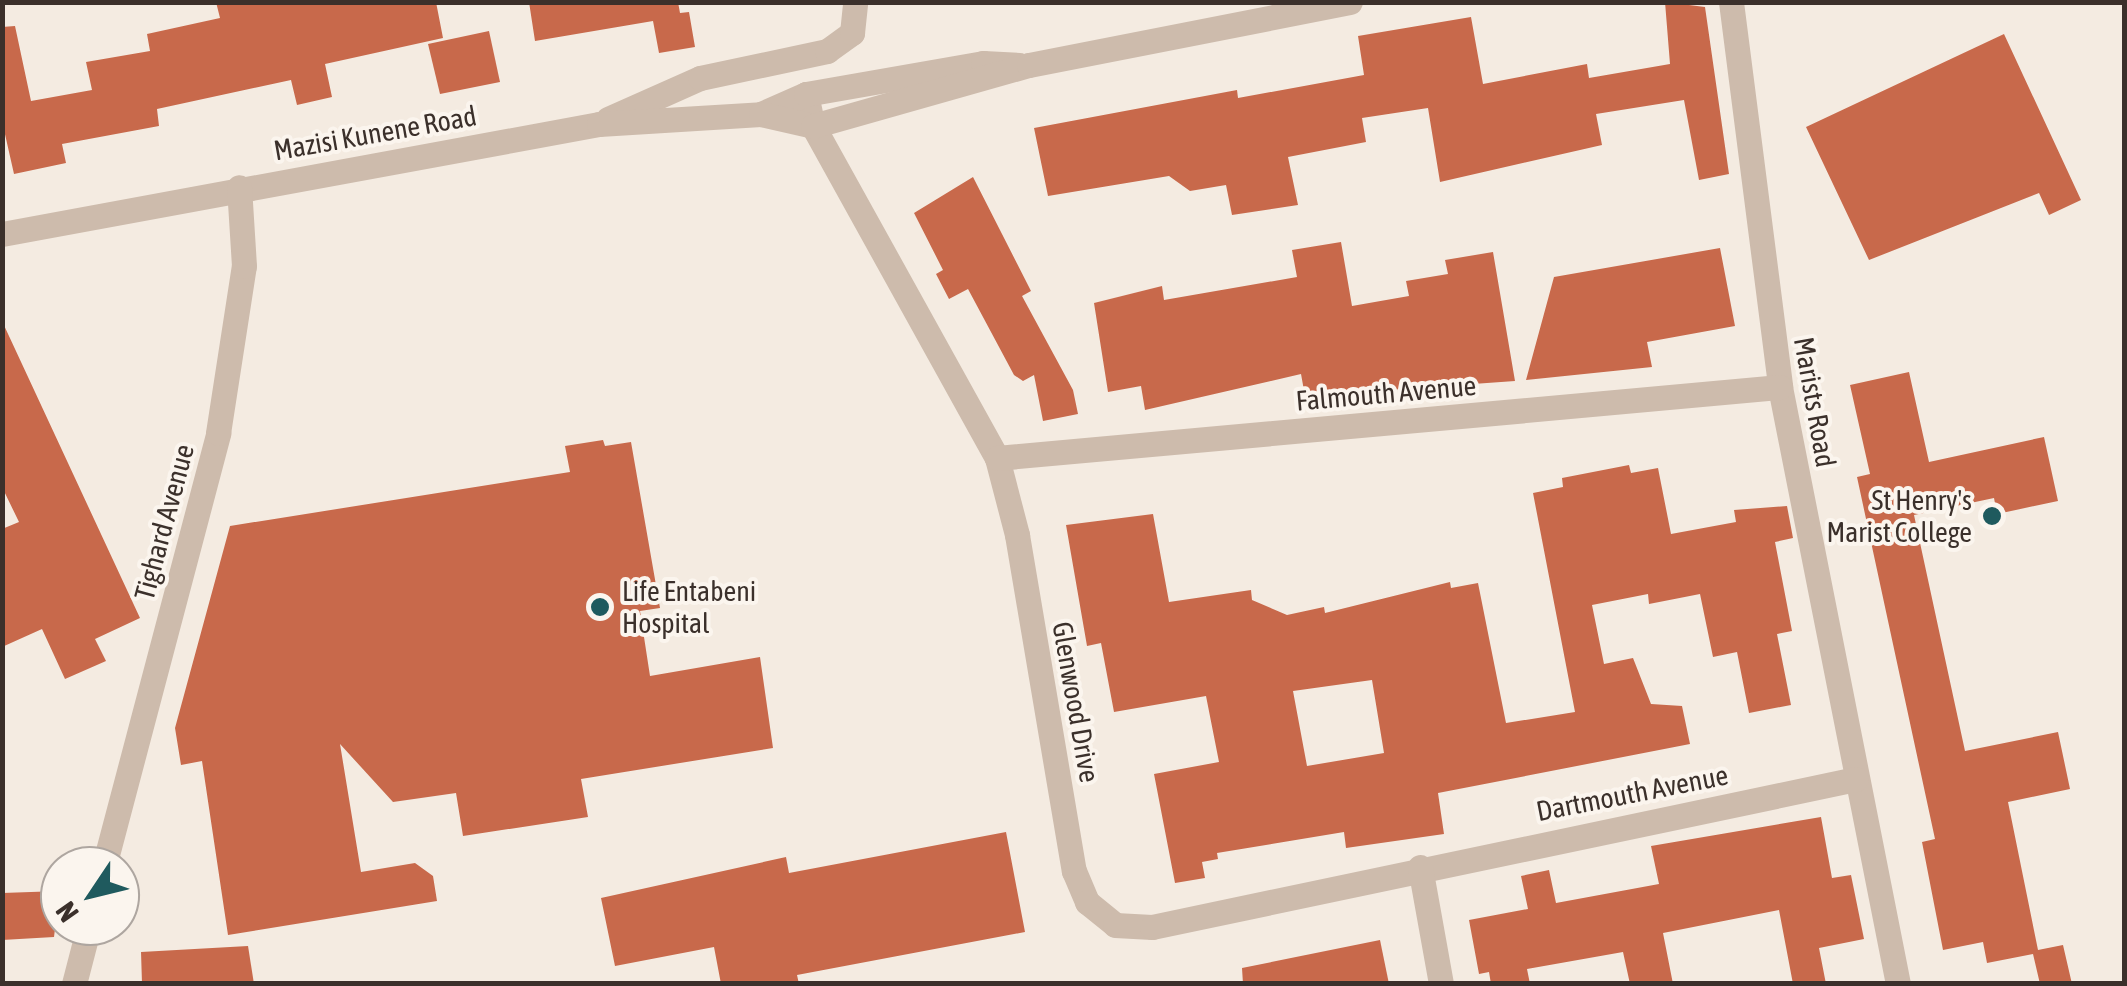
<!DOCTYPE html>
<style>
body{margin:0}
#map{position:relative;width:2127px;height:986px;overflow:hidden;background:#f4ebe1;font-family:"Asap Condensed",sans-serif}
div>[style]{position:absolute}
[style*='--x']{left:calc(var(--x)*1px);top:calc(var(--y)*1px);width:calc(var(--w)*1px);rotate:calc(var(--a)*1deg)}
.building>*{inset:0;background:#c8694b}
.minor>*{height:25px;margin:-12.5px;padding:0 12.5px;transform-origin:12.5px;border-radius:12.5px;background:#cdbbac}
.dots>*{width:28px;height:28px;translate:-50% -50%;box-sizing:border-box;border:5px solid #fbf5ee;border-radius:50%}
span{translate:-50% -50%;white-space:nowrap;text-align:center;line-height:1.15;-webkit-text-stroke:8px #fbf5ee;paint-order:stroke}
.street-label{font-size:28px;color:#3b302b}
.poi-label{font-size:28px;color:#3b302b}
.right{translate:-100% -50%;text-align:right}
.left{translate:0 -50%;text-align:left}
.frame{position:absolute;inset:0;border:5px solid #3b302b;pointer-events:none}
.north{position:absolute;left:40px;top:846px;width:100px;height:100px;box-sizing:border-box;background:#fbf5ee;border:2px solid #aea6a0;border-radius:50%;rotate:235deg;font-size:28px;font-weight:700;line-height:40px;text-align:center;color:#3b302b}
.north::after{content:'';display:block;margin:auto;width:35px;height:45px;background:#1f5a5e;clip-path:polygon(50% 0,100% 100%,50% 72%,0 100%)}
</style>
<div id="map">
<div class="building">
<i style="clip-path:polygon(216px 2px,436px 2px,443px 38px,325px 64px,332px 97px,297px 105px,291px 80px,157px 109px,159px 126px,62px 144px,66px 163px,14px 174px,2px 121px,2px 27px,15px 26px,31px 101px,92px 90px,86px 62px,150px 51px,147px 34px,220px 18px)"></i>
<i style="clip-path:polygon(529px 2px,678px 2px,680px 13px,689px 12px,695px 47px,659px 53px,653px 21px,535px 41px)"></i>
<i style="clip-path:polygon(1665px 2px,1705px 7px,1729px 174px,1699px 180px,1684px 100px,1596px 114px,1602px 145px,1440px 182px,1428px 108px,1362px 118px,1366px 142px,1288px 157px,1298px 205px,1232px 215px,1226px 185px,1190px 191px,1169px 176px,1048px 196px,1034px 128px,1237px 90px,1238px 98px,1364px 75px,1358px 36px,1471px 17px,1483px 84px,1587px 64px,1589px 78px,1670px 64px)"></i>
<i style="clip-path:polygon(489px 31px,500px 82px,440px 94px,428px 44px)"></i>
<i style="clip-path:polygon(2004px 34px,2081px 200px,2049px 215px,2039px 193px,1869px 260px,1806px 127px)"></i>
<i style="clip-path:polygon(973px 177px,1031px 291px,1022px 296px,1073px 390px,1078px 414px,1043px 421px,1034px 375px,1023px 381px,1014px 375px,968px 289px,949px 299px,936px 274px,943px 270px,914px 213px)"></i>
<i style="clip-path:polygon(1341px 242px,1352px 306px,1409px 296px,1406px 281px,1448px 274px,1445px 260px,1493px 252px,1515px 381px,1305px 396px,1301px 374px,1145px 410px,1141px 386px,1108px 392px,1094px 303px,1162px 286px,1164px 300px,1297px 277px,1292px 250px)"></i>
<i style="clip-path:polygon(1720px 248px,1735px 326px,1647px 342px,1652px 367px,1526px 380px,1554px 277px)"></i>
<i style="clip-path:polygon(2px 321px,140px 618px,95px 639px,106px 661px,65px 679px,42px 629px,2px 647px,2px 529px,19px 522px,2px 487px)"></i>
<i style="clip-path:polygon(1909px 372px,1929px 462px,2044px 437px,2058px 501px,1997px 514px,1994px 498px,1914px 515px,1965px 751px,2058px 732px,2070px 789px,2008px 802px,2038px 950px,2063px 945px,2072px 984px,2040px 984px,2033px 954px,1987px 963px,1983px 942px,1943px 950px,1922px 842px,1935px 839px,1857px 477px,1870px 474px,1850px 385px)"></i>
<i style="clip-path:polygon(603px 440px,605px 446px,631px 442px,660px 608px,640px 611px,650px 676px,760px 657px,773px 748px,581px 779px,588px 817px,463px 836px,456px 793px,393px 802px,340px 744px,361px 872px,415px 863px,433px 876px,437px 901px,228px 935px,202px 761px,181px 765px,175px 728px,230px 526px,570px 472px,565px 446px)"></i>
<i style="clip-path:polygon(evenodd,1629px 465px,1631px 473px,1658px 468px,1671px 534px,1736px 522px,1734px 510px,1787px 506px,1793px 538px,1775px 542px,1792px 631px,1777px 634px,1791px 705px,1749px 713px,1737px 652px,1713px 657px,1700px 594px,1649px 604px,1648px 594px,1592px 605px,1604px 664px,1633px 658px,1651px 704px,1682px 706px,1690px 744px,1438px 793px,1444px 834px,1346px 848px,1344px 832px,1217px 853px,1218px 859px,1202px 862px,1205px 878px,1175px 883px,1154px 774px,1219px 762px,1206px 696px,1114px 712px,1101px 643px,1087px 646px,1066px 525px,1153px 514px,1169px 602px,1251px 590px,1252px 600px,1287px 615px,1324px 607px,1325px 613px,1450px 582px,1451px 588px,1478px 583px,1506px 723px,1575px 712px,1533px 493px,1563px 487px,1562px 478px,1629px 465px,1372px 680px,1384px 753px,1307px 766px,1293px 691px,1372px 680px)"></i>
<i style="clip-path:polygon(1821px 817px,1832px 878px,1851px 875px,1864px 939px,1819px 948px,1826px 984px,1793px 984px,1779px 910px,1663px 933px,1673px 984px,1630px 984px,1623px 952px,1527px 969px,1530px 984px,1491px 984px,1489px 972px,1479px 974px,1469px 920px,1528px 909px,1521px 876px,1549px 870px,1556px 903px,1659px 884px,1651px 846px)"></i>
<i style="clip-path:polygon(1006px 832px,1025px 932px,797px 975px,799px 984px,721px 984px,714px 947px,615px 966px,601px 898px,786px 857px,789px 873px)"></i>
<i style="clip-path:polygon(60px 891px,54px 937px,2px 940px,2px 893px)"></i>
<i style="clip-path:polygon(1380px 940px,1389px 984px,1243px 984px,1242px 968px)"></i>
<i style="clip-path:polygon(248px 946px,254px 984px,142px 984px,141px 952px)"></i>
</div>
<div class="minor">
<i style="--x:1731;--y:2;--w:388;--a:82.7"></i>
<i style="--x:1780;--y:387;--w:609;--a:78.82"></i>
<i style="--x:806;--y:94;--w:33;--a:78"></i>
<i style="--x:813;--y:126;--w:380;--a:61"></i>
<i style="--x:997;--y:458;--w:80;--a:75.4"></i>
<i style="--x:1017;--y:535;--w:341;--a:80.4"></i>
<i style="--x:1074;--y:871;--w:34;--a:67"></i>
<i style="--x:1087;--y:902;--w:36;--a:39"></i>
<i style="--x:1115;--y:925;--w:37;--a:3"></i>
<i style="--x:1152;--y:927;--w:719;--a:-11.87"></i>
<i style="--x:761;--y:114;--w:49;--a:-24"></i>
<i style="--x:806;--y:94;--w:180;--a:-9.9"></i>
<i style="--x:983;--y:63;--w:36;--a:3"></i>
<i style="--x:608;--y:119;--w:101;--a:-24"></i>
<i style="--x:700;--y:78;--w:130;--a:-12"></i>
<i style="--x:827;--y:51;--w:31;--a:-36"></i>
<i style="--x:852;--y:33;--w:31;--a:-84"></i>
<i style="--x:2;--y:234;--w:607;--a:-10.44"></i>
<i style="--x:599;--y:124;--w:162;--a:-3.5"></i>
<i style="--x:761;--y:114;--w:53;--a:13"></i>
<i style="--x:813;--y:126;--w:224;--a:-15.8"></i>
<i style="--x:1029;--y:65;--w:327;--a:-11.1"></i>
<i style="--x:997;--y:458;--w:786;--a:-5.18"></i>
<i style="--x:104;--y:866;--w:448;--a:-75.2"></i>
<i style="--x:218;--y:433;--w:169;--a:-81.2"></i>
<i style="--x:244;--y:266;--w:79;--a:-93.6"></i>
<i style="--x:1420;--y:867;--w:119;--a:79.8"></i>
<i style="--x:74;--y:984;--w:60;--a:-75.5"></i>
</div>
<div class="dots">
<i style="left:1992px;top:516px;background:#1f5a5e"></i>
<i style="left:600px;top:607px;background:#1f5a5e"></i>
</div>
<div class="street-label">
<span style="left:375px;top:133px;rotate:-10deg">Mazisi Kunene Road</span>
<span style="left:1386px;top:393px;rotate:-5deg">Falmouth Avenue</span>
<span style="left:1815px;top:402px;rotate:80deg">Marists Road</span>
<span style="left:164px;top:522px;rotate:-75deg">Tighard Avenue</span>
<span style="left:1076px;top:702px;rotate:80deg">Glenwood Drive</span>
<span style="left:1632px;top:793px;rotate:-11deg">Dartmouth Avenue</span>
</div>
<div class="poi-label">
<span class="right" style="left:1972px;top:516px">St Henry's<br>Marist College</span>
<span class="left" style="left:622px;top:607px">Life Entabeni<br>Hospital</span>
</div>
<div class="frame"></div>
<div class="north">N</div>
</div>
